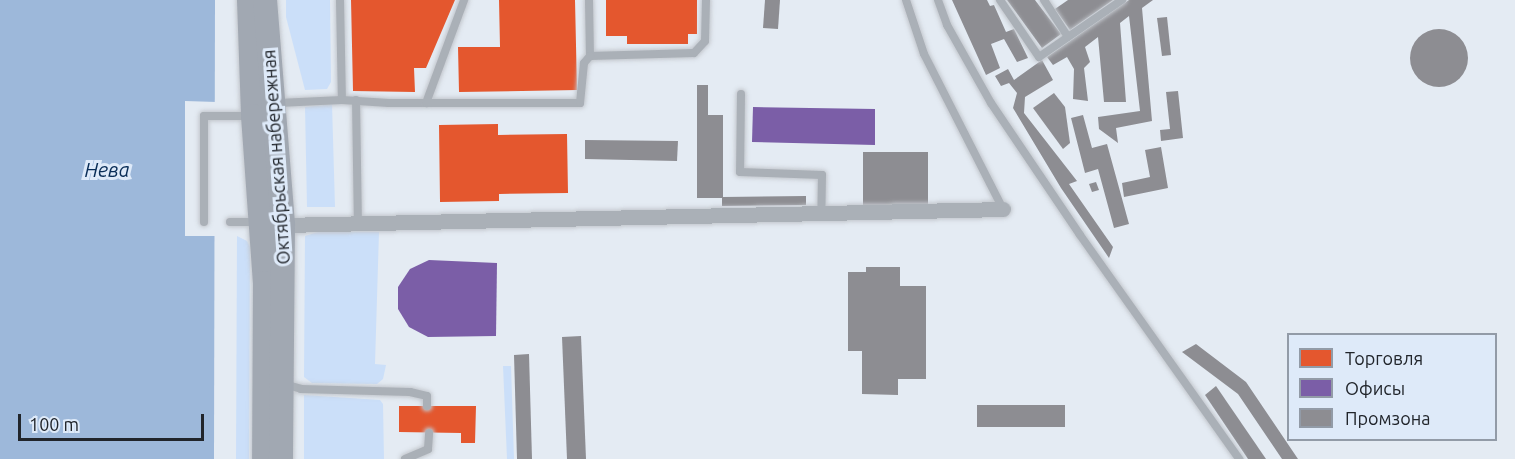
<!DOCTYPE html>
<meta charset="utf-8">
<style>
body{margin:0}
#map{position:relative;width:1515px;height:459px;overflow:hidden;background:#e4ebf3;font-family:Ubuntu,sans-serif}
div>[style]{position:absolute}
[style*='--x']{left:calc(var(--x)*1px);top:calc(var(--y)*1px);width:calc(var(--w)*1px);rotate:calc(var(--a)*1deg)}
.green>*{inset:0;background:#cbdff9}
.water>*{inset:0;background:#9db8da}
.pier>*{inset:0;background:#e4ebf3}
.shops>*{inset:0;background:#e4572e}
.offices>*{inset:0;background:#7b5ea7}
.industry>*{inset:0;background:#8d8d92}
.round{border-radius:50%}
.roads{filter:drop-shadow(0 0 2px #c3c7cd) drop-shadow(0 0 2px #c3c7cd)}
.lane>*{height:8px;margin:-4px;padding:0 4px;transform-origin:4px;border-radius:4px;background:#aab0b7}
.street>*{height:15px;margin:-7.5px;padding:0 7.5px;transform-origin:7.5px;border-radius:7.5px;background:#aab0b7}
.primary>*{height:24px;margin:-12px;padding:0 12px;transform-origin:12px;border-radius:12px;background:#a1a8b2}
span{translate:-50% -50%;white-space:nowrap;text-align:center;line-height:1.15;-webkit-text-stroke:6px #deeaf9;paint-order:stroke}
.street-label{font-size:18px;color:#21252b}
.water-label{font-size:20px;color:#092d57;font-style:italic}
.legend{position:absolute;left:1287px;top:333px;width:210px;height:108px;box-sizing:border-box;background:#deeaf9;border:2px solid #929ba7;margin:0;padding:8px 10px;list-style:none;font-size:18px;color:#21252b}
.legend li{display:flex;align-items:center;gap:12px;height:30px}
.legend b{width:30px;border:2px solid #929ba7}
.scale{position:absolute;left:18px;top:414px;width:186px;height:27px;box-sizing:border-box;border:3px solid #21252b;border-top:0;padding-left:8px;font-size:18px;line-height:21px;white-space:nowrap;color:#21252b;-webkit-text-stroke:4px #deeaf9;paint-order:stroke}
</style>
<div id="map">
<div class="green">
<i style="clip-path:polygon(286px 0,330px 0,331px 82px,327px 89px,305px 90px,286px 17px)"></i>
<i style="clip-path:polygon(332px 104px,335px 207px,307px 207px,305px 107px)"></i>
<i style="clip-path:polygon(321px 231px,379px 232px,375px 364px,386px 365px,383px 379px,377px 384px,312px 383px,304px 377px,305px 236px)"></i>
<i style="clip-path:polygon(237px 236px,247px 241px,250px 247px,249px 459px,236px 459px)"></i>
<i style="clip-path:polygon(503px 366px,511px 366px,514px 459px,507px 459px)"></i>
<i style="clip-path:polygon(304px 395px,380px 400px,383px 404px,384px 459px,304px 459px)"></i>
</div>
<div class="water">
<i style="clip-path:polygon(0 0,215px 0,214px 459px,0 459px)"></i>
</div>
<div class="pier">
<i style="clip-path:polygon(185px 101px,217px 102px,217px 236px,185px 236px)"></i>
</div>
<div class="shops">
<i style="clip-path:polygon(351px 0,455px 0,426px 68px,414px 68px,415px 92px,353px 91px)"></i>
<i style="clip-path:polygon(499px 0,575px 0,577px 90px,459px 92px,458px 47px,500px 47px)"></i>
<i style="clip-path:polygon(606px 0,697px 0,697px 34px,688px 34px,688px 44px,627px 44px,627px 36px,606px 36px)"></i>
<i style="clip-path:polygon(498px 124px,498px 135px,567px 134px,568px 193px,499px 194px,499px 201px,440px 202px,439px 125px)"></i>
<i style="clip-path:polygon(399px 406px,476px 406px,475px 443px,461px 443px,461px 433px,399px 432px)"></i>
</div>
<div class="offices">
<i style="clip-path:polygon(753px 107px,875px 109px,875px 145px,752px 142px)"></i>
<i style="clip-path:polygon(429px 260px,497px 263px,496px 336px,428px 337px,409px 327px,398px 309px,398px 287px,410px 269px)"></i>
</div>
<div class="industry">
<i style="clip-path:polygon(765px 0,780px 0,778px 29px,763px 28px)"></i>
<i style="clip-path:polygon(952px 0,987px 0,990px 6px,994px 5px,1006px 32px,1014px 29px,1028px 58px,1017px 62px,1004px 39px,991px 44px,1000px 68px,986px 75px)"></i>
<i style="clip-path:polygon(1007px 0,1035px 0,1061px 34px,1042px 48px)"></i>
<i style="clip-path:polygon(1068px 0,1113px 0,1070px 30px,1055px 9px)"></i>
<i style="clip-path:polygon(1129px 0,1153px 0,1142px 8px,1152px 121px,1116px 128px,1118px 143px,1099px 129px,1098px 117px,1140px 111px,1129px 16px,1120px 23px,1126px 102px,1104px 102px,1098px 37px,1085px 47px,1090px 62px,1084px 68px,1088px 101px,1073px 99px,1074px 69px,1067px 57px,1053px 65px,1047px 57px)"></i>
<i style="clip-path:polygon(1167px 17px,1171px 55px,1162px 56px,1157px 18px)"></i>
<i class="round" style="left:1410px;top:29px;width:58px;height:58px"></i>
<i style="clip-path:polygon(1042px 60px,1053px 80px,1025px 97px,1024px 113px,1077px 181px,1069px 184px,1113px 247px,1109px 258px,1061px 188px,1013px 108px,1017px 93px,1009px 83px,1001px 86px,995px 76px,1008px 69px,1014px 80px)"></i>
<i style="clip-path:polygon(697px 85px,708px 85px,708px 115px,723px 115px,723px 197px,806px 196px,806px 205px,722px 206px,722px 198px,697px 198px)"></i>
<i style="clip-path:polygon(1178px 91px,1183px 138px,1161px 141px,1160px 130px,1170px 129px,1166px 92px)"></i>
<i style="clip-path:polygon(1054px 93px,1065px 107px,1070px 143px,1063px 149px,1033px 108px)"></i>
<i style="clip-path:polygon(1083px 115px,1092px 148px,1107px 144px,1129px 224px,1114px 228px,1098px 169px,1085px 173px,1071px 118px)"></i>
<i style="clip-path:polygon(585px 140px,678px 141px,677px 161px,585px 159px)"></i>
<i style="clip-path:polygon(1161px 147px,1168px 188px,1124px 197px,1122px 183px,1150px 177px,1145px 150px)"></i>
<i style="clip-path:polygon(863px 152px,928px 152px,928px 208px,863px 208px)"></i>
<i style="clip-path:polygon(1096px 182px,1099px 190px,1092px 192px,1089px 184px)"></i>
<i style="clip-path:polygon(866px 267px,900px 267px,900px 286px,926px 286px,926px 379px,898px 379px,898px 395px,862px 394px,862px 351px,848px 351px,848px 272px,866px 272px)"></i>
<i style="clip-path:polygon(581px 336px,586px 459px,567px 459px,562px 337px)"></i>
<i style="clip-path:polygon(1196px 344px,1246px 382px,1298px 459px,1282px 459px,1238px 394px,1182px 352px)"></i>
<i style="clip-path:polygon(529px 354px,532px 459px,517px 459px,514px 355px)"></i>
<i style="clip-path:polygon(1216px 386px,1266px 459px,1248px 459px,1205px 395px)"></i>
<i style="clip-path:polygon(977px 405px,1065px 405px,1065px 427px,977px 427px)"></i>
</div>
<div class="roads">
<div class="lane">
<i style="--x:340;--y:0;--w:100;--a:88.9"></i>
<i style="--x:589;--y:0;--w:56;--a:89"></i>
<i style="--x:590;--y:56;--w:104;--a:-1.7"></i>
<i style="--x:694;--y:53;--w:16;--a:-47"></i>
<i style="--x:705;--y:41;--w:41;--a:-88.6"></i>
<i style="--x:906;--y:0;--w:57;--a:71.6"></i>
<i style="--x:924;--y:54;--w:174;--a:63"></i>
<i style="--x:938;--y:0;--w:27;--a:70"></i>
<i style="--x:947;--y:25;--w:90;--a:60.6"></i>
<i style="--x:991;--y:103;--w:159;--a:56"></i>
<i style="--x:1080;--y:235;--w:275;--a:54.6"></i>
<i style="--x:1000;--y:0;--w:69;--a:55.6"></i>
<i style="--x:1039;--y:57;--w:101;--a:-34.5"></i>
<i style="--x:1044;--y:0;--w:44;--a:57"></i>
<i style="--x:741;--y:94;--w:78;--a:90.7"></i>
<i style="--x:740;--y:172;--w:82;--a:2.1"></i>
<i style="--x:822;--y:175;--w:39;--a:91"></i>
<i style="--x:356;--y:100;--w:123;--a:89.1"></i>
<i style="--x:278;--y:103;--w:64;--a:-2.7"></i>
<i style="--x:342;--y:100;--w:47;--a:3.7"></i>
<i style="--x:389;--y:103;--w:191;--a:0"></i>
<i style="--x:580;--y:103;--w:40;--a:-84.3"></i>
<i style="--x:584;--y:63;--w:9;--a:-49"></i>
<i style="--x:426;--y:103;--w:110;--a:-69.7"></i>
<i style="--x:204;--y:222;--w:106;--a:-90"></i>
<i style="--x:204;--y:116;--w:45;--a:0"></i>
<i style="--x:230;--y:222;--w:28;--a:0"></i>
<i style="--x:284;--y:384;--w:18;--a:16"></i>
<i style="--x:301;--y:389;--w:109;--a:1.6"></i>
<i style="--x:410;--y:392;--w:17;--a:13"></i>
<i style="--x:427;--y:396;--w:10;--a:90"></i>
<i style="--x:405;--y:459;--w:25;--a:-23"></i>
<i style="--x:428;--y:449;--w:16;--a:-86"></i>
</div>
<div class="street">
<i style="--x:283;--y:225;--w:720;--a:-1.27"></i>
</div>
<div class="primary">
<i style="--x:249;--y:0;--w:116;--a:88"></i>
<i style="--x:253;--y:116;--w:167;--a:85.9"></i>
<i style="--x:265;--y:283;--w:176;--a:90.3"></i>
<i style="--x:265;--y:0;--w:226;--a:85.4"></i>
<i style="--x:283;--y:225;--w:234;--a:90.5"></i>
</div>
</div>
<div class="street-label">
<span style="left:276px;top:157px;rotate:-94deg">Октябрьская набережная</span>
</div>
<div class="water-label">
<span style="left:107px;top:169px">Нева</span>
</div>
<ul class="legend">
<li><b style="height:16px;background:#e4572e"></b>Торговля</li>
<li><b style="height:16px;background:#7b5ea7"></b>Офисы</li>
<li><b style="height:16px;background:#8d8d92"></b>Промзона</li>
</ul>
<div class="scale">100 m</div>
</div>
